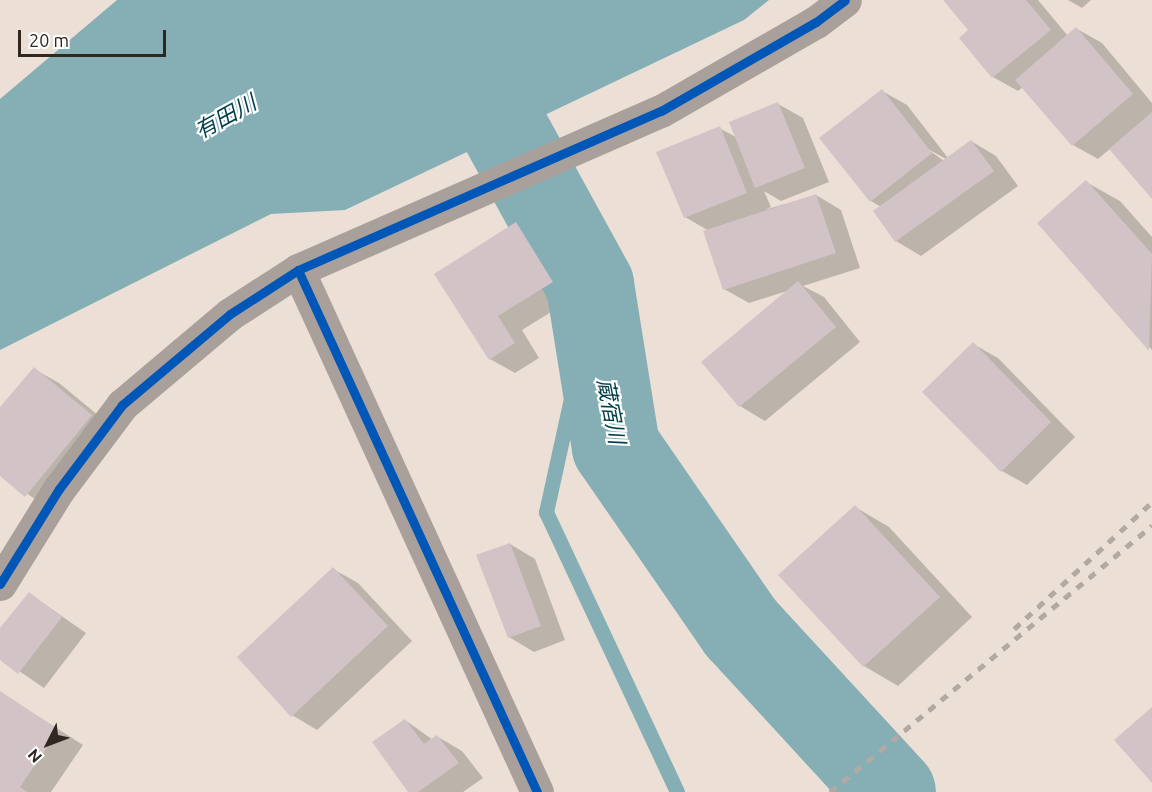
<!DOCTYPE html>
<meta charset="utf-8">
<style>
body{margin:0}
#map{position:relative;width:1152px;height:792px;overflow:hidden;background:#ece0d6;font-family:Ubuntu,"Noto Sans JP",sans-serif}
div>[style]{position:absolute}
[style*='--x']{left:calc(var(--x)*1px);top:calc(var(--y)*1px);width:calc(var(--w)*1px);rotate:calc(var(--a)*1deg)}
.water>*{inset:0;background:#85aeb5}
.shadow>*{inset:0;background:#0003}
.stream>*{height:15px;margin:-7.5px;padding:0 7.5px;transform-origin:7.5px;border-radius:7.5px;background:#85aeb5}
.river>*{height:88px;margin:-44px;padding:0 44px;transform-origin:44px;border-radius:44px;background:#85aeb5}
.building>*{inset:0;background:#d2c4c6}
.minor>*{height:33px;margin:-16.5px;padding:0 16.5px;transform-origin:16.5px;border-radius:16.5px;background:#aaa09b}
.rail>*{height:4.5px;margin-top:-2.25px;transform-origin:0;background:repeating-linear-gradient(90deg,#b2a9a3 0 8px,transparent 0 16px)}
.cycleway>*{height:9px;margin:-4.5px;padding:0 4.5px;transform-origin:4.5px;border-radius:4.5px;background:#0057b8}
span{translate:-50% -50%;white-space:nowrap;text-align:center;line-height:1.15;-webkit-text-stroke:4.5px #fff;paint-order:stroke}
.water-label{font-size:22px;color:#013f4a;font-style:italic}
.north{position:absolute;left:18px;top:714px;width:60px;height:60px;-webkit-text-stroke:4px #fff;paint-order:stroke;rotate:228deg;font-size:16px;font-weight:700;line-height:24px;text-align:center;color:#302720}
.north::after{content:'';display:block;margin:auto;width:21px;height:27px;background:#302720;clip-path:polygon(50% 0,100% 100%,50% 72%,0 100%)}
.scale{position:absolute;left:18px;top:30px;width:148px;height:27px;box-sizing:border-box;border:3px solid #302720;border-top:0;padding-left:8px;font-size:18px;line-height:21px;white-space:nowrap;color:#302720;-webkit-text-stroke:4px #fff;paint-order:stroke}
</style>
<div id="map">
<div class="water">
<i style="clip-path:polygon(117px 0,769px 0,744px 20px,345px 210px,271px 214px,0 350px,0 99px)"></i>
</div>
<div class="shadow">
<i style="clip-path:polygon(945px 0,1038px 0,1068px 36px,1077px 29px,1102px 43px,1152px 103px,1152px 197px,1111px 148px,1098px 159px,1073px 145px,1023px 87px,1018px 91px,993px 77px,971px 31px)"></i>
<i style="clip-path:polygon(1068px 0,1091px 0,1082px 8px)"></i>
<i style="clip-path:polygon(evenodd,882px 91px,907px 105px,948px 158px,971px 141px,996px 156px,1018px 186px,921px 256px,896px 241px,875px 211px,881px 207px,871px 201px,822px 139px,882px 91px,926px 148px,946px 159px,944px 161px,926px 148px)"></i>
<i style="clip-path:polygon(778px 104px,803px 118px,829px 182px,781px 201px,764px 191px,771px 207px,764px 210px,816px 195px,841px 210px,860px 268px,803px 286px,824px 297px,860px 342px,765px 421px,740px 406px,703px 362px,790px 290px,749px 303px,724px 289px,709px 231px,685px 217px,719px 128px,736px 137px)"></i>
<i style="clip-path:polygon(1086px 182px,1120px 201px,1152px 237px,1152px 350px,1039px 223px)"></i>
<i style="clip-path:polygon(516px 224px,541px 239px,577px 296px,522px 330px,539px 358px,515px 373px,490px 359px,436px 274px)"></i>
<i style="clip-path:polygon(973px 344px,998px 358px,1075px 437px,1027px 485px,1002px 471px)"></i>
<i style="clip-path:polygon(34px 369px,59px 383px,116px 430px,50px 510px,0 474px,0 410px)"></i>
<i style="clip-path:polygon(855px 507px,889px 527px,972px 617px,898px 686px,864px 666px,780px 575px)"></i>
<i style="clip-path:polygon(510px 544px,535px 559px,565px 640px,534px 652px,509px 637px)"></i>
<i style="clip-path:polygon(333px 569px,358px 583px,412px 641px,317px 730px,292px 715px)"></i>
<i style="clip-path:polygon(30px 594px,86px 633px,44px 688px,0 658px,0 631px)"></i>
<i style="clip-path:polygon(0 692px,83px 745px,51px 792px,0 792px)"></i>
<i style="clip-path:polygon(405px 720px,433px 740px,438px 737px,462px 751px,483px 778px,463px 792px,410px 792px)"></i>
</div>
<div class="stream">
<i style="--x:478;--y:129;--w:15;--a:20"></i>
<i style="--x:492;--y:134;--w:203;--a:61.2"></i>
<i style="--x:590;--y:312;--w:205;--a:102.4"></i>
<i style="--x:546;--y:512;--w:309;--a:64.9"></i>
</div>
<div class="river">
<i style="--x:457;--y:0;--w:128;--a:70.4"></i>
<i style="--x:500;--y:121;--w:187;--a:61.2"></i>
<i style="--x:590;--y:285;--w:164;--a:80.9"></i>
<i style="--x:616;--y:447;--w:220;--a:55.4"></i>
<i style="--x:741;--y:628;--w:223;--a:47.4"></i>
</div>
<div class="building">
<i style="clip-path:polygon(943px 0,1026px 0,1051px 30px,992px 78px,959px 38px,968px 30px)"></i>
<i style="clip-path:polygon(1076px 27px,1133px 94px,1072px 146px,1015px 80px)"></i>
<i style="clip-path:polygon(882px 89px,932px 153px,870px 202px,819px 138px)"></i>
<i style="clip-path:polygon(778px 102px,805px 168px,755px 188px,729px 122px)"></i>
<i style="clip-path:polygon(1152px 112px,1152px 199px,1109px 149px)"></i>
<i style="clip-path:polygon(720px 126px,747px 193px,684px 218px,656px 152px)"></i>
<i style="clip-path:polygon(971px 140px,994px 171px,895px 242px,873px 211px)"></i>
<i style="clip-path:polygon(1086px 180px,1152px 254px,1149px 351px,1037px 223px)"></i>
<i style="clip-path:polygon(816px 194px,836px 253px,723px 290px,703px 231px)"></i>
<i style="clip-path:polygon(516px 222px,553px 282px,498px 316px,515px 343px,489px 360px,434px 274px)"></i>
<i style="clip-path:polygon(798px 281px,836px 327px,739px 407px,701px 362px)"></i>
<i style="clip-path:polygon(973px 342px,1051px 422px,1001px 472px,922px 392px)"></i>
<i style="clip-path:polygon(34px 367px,92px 415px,25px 497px,0 476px,0 407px)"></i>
<i style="clip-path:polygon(855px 505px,940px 597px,863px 667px,778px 575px)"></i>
<i style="clip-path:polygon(510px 543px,541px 626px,508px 638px,476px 555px)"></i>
<i style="clip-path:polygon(333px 567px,388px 626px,291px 717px,237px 657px)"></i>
<i style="clip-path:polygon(29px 592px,62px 617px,18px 674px,0 660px,0 628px)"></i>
<i style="clip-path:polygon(0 691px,59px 730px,20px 787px,27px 792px,0 792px)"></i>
<i style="clip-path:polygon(1152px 707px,1152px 783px,1114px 740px)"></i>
<i style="clip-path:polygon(405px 719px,424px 744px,437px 735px,459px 763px,418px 792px,408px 792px,372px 742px)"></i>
</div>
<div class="minor">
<i style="--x:298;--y:270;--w:574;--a:65.4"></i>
<i style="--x:0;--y:584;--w:112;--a:-58.2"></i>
<i style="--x:59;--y:489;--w:105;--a:-53.1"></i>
<i style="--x:122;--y:405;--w:141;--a:-40.1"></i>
<i style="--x:230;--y:314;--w:81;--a:-32.9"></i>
<i style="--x:298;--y:270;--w:396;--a:-23.7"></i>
<i style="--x:661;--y:111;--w:179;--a:-29.9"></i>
<i style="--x:816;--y:22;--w:36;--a:-37"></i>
</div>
<div class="rail">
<i style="--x:1014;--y:629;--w:188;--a:-42.6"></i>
<i style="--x:830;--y:792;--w:418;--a:-39.6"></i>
</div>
<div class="cycleway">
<i style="--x:298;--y:270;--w:574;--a:65.4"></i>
<i style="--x:0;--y:584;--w:112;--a:-58.2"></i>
<i style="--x:59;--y:489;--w:105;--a:-53.1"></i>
<i style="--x:122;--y:405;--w:141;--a:-40.1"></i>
<i style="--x:230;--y:314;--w:81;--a:-32.9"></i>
<i style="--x:298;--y:270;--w:396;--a:-23.7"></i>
<i style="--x:661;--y:111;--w:179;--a:-29.9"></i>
<i style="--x:816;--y:22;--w:36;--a:-37"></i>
</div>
<div class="water-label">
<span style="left:225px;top:116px;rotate:-29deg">有田川</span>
<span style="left:612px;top:411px;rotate:79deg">蔵宿川</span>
</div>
<div class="north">N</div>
<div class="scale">20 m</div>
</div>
